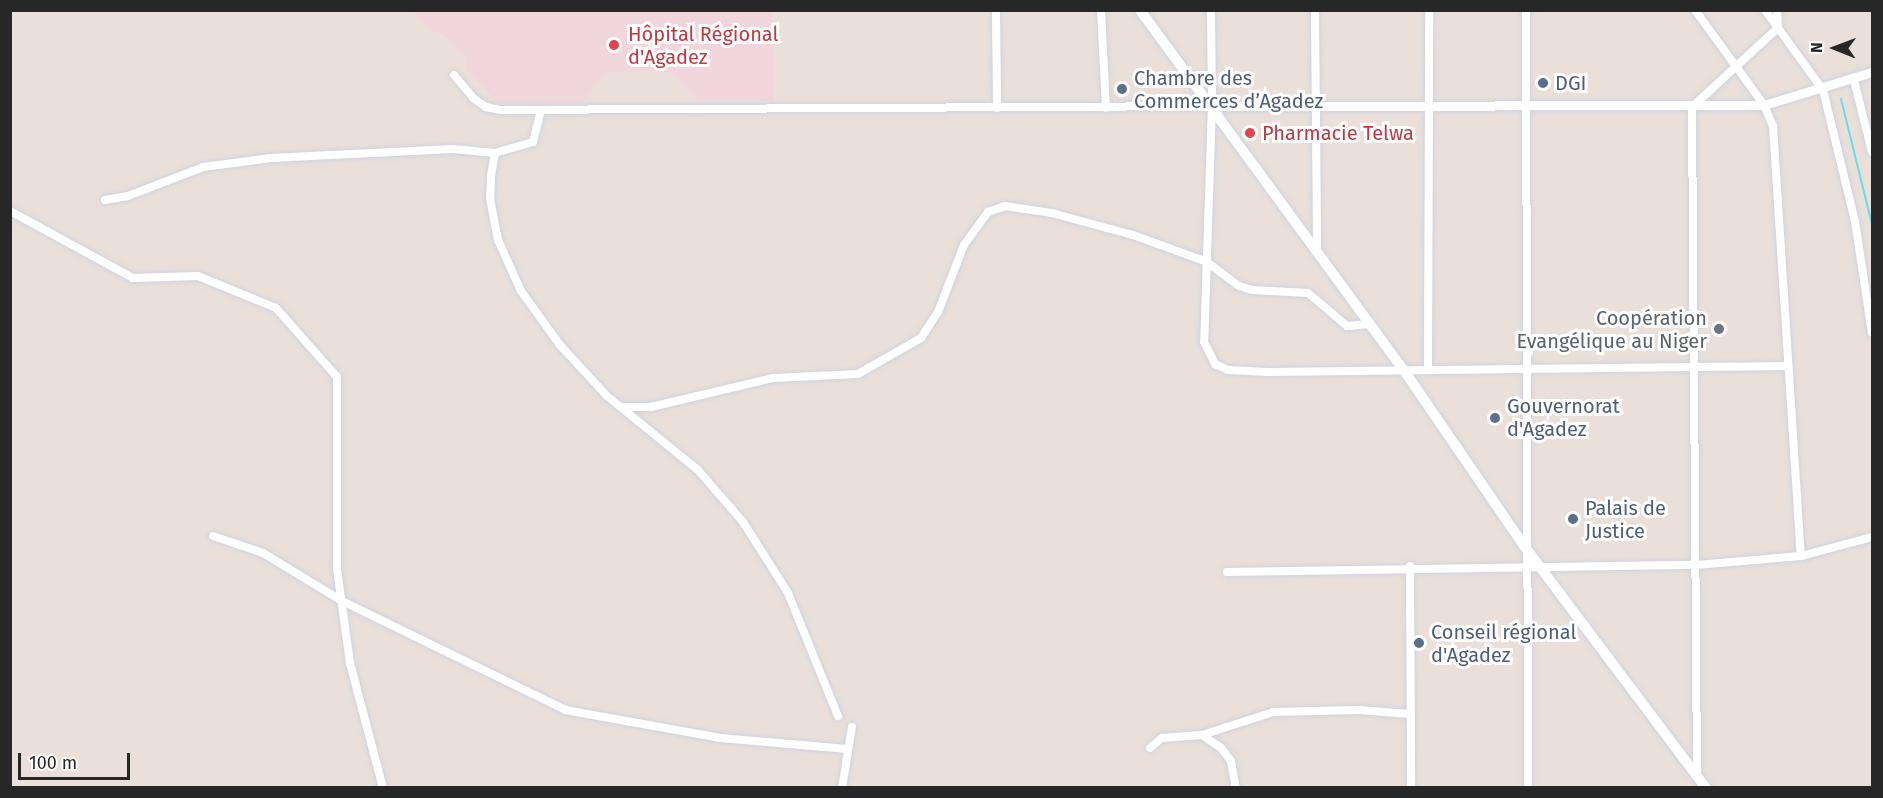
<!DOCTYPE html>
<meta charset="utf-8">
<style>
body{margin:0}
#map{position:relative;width:1883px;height:798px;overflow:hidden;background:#eae0d9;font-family:"Fira Sans",sans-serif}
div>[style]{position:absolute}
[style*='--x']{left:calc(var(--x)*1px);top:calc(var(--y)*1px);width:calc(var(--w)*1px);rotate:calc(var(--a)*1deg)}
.medical>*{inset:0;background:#f1d6db}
.stream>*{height:2px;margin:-1px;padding:0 1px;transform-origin:1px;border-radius:1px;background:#6bdced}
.roads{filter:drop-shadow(0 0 2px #ced4e1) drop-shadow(0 0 2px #ced4e1)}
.minor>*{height:8px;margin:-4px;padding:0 4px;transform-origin:4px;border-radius:4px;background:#fff}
.tertiary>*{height:9px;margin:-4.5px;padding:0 4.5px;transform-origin:4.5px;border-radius:4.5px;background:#fff}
.secondary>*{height:10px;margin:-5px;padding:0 5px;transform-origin:5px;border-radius:5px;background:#fff}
.dots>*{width:16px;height:16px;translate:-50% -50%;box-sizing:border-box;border:3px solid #fff;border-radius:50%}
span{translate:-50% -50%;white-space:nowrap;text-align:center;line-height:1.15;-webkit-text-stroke:6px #fff;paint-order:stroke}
.health-label{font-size:20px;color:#be3a42}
.left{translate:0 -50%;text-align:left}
.service-label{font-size:20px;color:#4e5e75}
.worship-label{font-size:20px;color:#5b616d}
.right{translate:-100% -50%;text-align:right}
.frame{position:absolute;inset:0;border:12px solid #272727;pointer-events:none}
.north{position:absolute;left:1805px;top:18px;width:60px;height:60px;-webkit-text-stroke:4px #fff;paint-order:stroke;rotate:271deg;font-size:16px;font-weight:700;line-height:24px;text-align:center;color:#272727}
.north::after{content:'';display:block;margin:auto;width:21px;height:27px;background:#272727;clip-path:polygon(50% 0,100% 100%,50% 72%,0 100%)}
.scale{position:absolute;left:18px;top:753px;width:112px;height:27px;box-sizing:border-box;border:3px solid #272727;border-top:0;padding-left:8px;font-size:18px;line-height:21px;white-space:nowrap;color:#272727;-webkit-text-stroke:4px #fff;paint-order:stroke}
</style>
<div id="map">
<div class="medical">
<i style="clip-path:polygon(413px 11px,773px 11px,773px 101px,698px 101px,668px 71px,606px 72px,582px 104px,497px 102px,466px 69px,466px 57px,442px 33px,433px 32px)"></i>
</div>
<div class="stream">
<i style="--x:1841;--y:99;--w:129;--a:76.1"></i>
</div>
<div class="roads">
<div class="minor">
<i style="--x:996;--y:10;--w:98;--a:89.4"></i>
<i style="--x:1101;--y:10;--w:98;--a:87.1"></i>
<i style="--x:1211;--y:10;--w:96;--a:89.4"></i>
<i style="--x:1212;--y:106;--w:236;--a:91.9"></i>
<i style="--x:1204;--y:342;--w:25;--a:63"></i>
<i style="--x:1215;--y:364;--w:14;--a:25"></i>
<i style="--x:1228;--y:370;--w:40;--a:2.9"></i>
<i style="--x:1268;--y:372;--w:519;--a:-0.66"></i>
<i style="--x:1315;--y:10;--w:240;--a:89.5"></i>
<i style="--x:1526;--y:10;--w:778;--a:89.85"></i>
<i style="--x:1695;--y:10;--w:117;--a:54"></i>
<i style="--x:1764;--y:105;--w:23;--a:67"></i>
<i style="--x:1773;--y:126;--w:431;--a:86.3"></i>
<i style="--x:1765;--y:10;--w:99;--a:54.1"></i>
<i style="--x:1823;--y:90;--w:135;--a:76.3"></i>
<i style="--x:1855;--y:221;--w:113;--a:81.4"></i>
<i style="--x:454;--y:75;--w:30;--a:50"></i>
<i style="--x:473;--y:98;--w:16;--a:35"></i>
<i style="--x:486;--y:107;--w:14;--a:12"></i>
<i style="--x:500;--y:110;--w:712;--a:-0.32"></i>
<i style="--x:1854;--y:80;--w:74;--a:76"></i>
<i style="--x:541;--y:110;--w:33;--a:104"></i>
<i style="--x:533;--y:142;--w:40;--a:164"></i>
<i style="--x:495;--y:153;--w:23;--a:100"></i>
<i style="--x:491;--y:176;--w:23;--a:92"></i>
<i style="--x:490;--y:199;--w:42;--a:79"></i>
<i style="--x:498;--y:240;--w:56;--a:65.7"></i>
<i style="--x:521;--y:291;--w:67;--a:54.2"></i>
<i style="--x:560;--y:345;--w:69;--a:47.3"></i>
<i style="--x:607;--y:396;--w:117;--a:39.1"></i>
<i style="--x:698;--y:470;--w:69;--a:49.1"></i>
<i style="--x:743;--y:522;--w:84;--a:57.6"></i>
<i style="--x:788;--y:593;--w:133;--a:67.9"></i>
<i style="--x:105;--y:200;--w:23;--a:-10"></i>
<i style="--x:128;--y:196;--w:80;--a:-21.1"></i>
<i style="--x:203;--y:167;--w:69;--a:-7.5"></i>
<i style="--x:271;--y:158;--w:182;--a:-2.8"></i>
<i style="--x:453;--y:149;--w:42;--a:5.4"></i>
<i style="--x:10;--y:211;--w:140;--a:28.6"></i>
<i style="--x:133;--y:278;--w:65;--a:-1.8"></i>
<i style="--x:198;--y:276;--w:84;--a:22.3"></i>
<i style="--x:276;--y:308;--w:92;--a:48.5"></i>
<i style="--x:337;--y:377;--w:192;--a:90"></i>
<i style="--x:337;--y:569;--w:95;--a:82.1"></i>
<i style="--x:350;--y:663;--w:129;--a:75.2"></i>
<i style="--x:1428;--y:367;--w:357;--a:-89.8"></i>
<i style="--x:621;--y:407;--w:30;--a:0"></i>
<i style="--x:651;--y:407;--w:125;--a:-13.4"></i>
<i style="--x:773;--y:378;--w:85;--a:-2.7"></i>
<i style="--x:858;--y:374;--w:73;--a:-29.7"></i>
<i style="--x:921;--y:338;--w:31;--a:-57"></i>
<i style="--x:938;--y:312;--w:72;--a:-68.8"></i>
<i style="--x:964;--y:245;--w:41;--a:-54"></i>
<i style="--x:988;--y:212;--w:18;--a:-19"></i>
<i style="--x:1005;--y:206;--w:48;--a:8.5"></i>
<i style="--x:1052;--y:213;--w:84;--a:15.2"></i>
<i style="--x:1133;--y:235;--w:79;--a:20"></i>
<i style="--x:1207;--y:262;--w:40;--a:37"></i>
<i style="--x:1239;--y:286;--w:14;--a:17"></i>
<i style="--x:1252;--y:290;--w:56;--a:3.1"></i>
<i style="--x:1308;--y:293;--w:51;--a:40.2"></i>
<i style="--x:1347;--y:326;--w:23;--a:-5"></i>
<i style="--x:213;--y:536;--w:53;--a:18.8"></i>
<i style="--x:263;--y:553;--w:92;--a:31.3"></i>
<i style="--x:342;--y:601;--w:248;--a:26"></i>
<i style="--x:565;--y:710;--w:158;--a:10.2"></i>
<i style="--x:720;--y:738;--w:128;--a:4.9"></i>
<i style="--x:1410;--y:566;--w:222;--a:89.7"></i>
<i style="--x:1227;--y:572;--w:469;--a:-0.9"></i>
<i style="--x:1696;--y:565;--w:105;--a:-4.9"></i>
<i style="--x:1801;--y:556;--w:73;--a:-15"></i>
<i style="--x:1202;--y:735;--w:23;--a:34"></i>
<i style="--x:1221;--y:748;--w:16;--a:52"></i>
<i style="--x:1231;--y:761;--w:27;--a:80"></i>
<i style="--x:1150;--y:748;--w:16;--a:-40"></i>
<i style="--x:1162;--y:738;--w:40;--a:-4.3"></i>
<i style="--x:1202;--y:735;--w:75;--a:-17.9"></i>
<i style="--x:1273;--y:712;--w:85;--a:-1.3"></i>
<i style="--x:1358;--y:710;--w:53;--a:4.3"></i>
<i style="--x:1697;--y:775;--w:668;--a:-90.43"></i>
<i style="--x:1692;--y:107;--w:117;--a:-42.6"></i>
<i style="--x:1778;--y:28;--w:18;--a:-93"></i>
<i style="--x:842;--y:788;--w:62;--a:-80.7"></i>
</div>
<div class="tertiary">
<i style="--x:1212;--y:106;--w:552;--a:-0.1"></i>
<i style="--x:1764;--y:105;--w:113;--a:-17"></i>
</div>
<div class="secondary">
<i style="--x:1140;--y:10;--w:445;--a:53.8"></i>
<i style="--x:1403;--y:369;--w:216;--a:55.6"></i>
<i style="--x:1525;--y:547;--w:301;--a:53.1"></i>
</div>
</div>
<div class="dots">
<i style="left:614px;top:45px;background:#e0444e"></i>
<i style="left:1543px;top:83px;background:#5c6f8a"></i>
<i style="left:1122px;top:89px;background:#5c6f8a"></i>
<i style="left:1250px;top:133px;background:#e0444e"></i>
<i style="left:1719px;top:329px;background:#6b7280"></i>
<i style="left:1495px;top:418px;background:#5c6f8a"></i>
<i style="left:1573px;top:519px;background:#5c6f8a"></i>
<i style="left:1419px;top:643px;background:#5c6f8a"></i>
</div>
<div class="health-label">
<span class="left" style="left:628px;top:46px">Hôpital Régional<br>d'Agadez</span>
<span class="left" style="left:1262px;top:133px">Pharmacie Telwa</span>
</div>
<div class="service-label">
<span class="left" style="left:1134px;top:90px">Chambre des<br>Commerces d’Agadez</span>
<span class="left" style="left:1555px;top:83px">DGI</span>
<span class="left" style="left:1507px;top:418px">Gouvernorat<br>d'Agadez</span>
<span class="left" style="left:1585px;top:520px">Palais de<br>Justice</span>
<span class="left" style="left:1431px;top:644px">Conseil régional<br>d'Agadez</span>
</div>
<div class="worship-label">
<span class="right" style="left:1707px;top:330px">Coopération<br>Evangélique au Niger</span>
</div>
<div class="frame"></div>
<div class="north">N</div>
<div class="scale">100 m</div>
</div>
